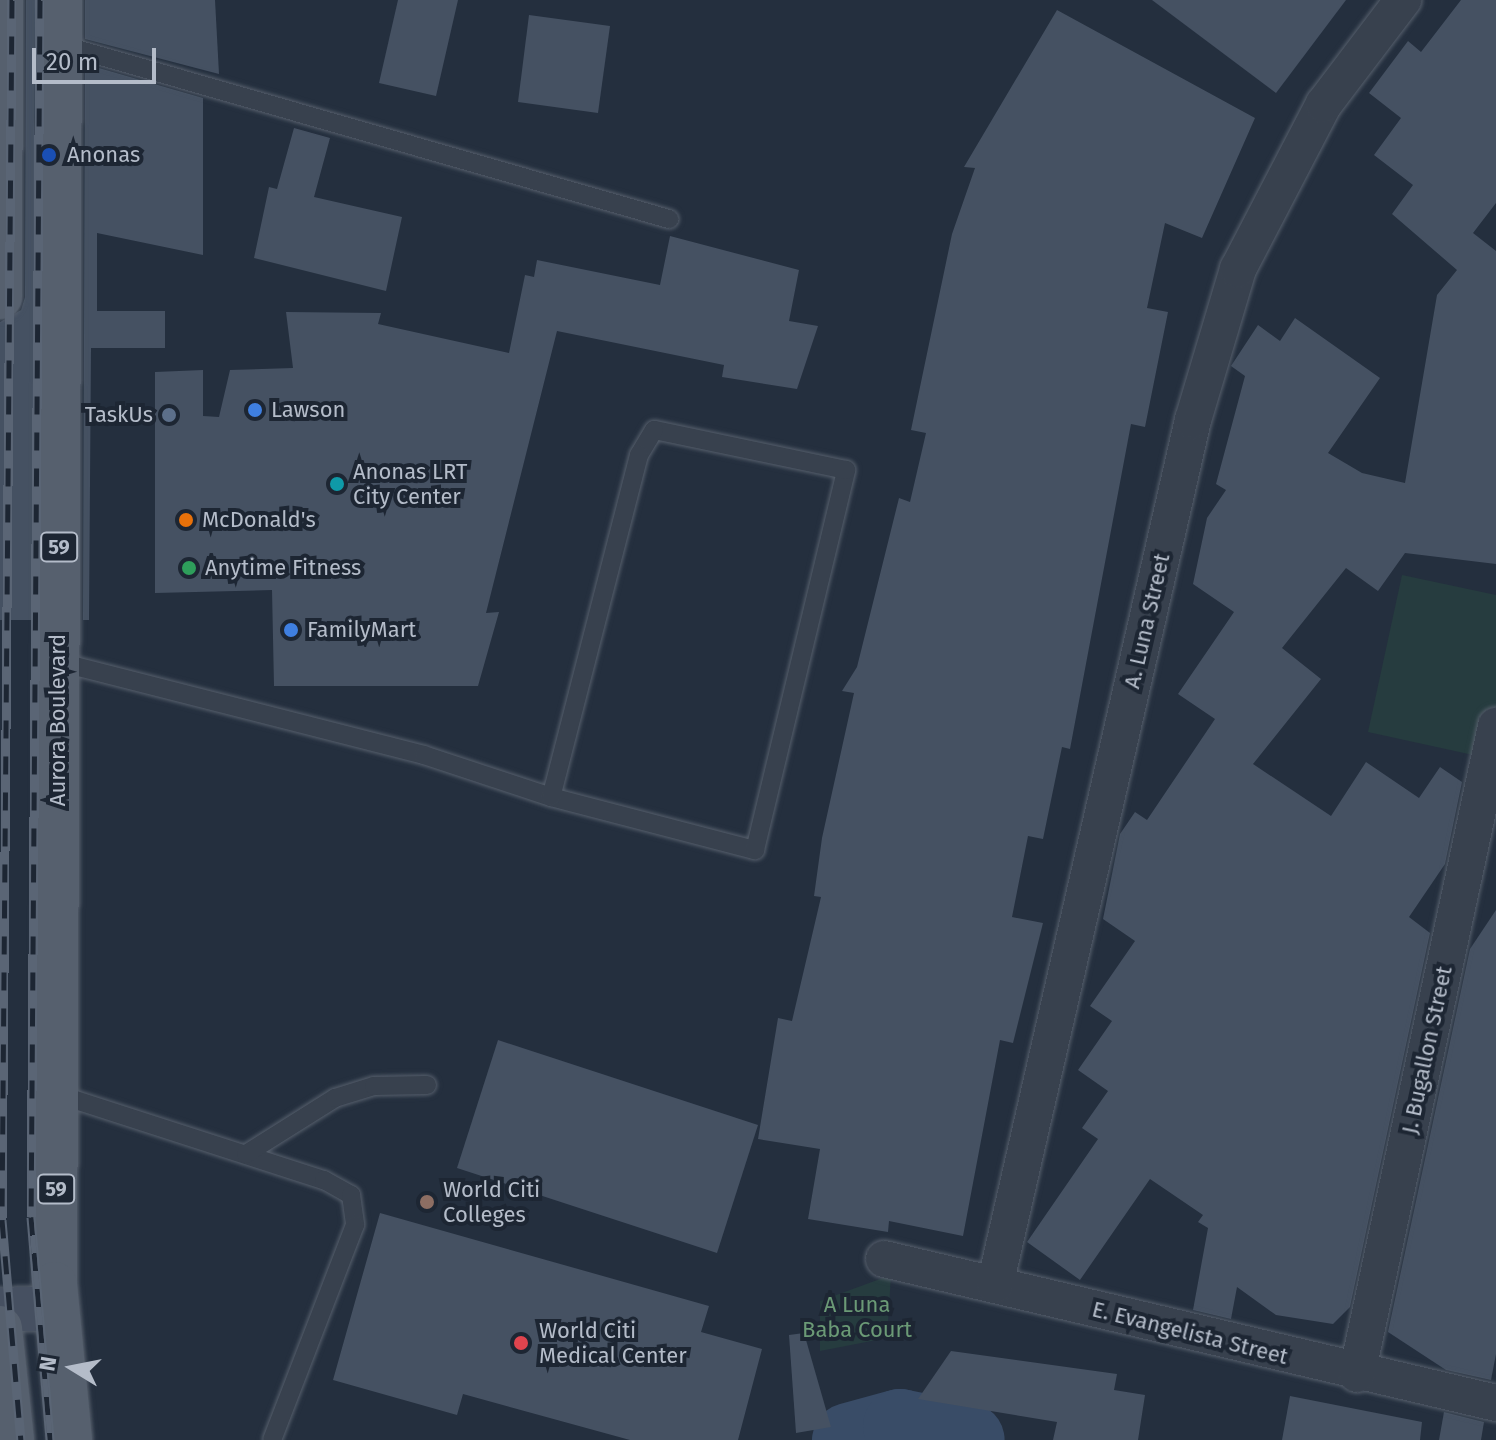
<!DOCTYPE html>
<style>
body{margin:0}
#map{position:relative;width:1496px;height:1440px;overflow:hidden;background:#242f3e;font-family:"Fira Sans",sans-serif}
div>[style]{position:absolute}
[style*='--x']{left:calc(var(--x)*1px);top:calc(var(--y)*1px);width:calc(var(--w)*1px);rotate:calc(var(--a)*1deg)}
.green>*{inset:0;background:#263c3f}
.river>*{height:74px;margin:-37px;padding:0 37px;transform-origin:37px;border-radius:37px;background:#394c67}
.building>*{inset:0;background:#455162}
.roads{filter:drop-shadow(0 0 2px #565f6c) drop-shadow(0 0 2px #565f6c)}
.service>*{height:18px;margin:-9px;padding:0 9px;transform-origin:9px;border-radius:9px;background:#38414e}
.minor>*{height:36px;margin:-18px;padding:0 18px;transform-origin:18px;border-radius:18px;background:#38414e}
.secondary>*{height:44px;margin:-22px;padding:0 22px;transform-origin:22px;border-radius:22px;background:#465061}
.primary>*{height:44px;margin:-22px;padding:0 22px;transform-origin:22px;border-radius:22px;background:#56606e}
.rail>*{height:9px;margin-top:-4.5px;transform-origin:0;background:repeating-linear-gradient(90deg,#1d2633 0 18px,#5a6575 0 36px);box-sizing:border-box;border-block:2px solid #5a6575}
.dots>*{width:22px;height:22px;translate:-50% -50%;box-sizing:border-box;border:4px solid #1d2633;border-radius:50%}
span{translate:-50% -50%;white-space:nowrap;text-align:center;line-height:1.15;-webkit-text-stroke:8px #1d2633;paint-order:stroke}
.shield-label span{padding:2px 6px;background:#1d2633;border:2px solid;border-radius:6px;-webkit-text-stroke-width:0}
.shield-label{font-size:20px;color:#b4bcc9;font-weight:700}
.poi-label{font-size:22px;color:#b4bcc9}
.left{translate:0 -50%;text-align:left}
.right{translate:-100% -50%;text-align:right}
.street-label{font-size:22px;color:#b4bcc9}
.park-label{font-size:22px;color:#6b9a76}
.north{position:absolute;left:32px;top:1328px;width:80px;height:80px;-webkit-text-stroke:6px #1d2633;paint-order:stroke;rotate:280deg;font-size:22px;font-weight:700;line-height:32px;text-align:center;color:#b4bcc9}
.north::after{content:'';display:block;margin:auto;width:28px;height:36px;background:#b4bcc9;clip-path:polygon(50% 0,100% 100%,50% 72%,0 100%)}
.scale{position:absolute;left:32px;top:48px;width:124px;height:36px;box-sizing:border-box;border:4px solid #b4bcc9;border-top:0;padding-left:10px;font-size:24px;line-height:28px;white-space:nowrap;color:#b4bcc9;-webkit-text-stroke:6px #1d2633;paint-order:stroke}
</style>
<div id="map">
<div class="green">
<i style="clip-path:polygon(1402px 575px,1496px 595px,1496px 760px,1368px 732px)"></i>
<i style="clip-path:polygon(891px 1275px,887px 1338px,820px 1351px,820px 1301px)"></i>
</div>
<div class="river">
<i style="--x:849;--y:1440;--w:53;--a:-15.4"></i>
<i style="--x:900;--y:1426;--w:69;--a:11.6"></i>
</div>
<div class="building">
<i style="clip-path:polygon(26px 0,35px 0,33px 620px,0 620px,0 322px,21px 310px,25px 297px)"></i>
<i style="clip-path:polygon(85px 0,215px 0,219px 74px,85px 39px)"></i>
<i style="clip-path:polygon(398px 0,458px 0,436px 96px,379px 83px)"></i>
<i style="clip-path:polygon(1152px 0,1346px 0,1276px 93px)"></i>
<i style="clip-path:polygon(1461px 0,1496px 0,1496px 203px,1473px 233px,1496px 251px,1496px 564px,1405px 553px,1378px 591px,1346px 568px,1282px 648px,1321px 679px,1253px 764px,1331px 816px,1366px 762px,1419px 798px,1440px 767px,1462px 782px,1445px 864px,1409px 917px,1430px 933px,1350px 1307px,1333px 1324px,1276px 1315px,1237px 1287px,1231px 1319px,1193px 1310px,1208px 1228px,1198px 1222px,1203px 1215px,1150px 1179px,1080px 1280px,1027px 1242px,1098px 1139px,1082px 1128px,1108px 1091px,1078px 1070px,1112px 1021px,1090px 1006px,1135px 941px,1103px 919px,1120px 834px,1135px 812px,1147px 820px,1215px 719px,1178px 694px,1234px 612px,1193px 584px,1207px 518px,1226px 490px,1216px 484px,1245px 376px,1231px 366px,1258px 325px,1280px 341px,1295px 318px,1380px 378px,1328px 453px,1362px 473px,1405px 483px,1437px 295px,1457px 270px,1392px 214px,1413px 185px,1374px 155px,1401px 118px,1369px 93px,1408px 41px,1421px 52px)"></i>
<i style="clip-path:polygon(1057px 10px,1255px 118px,1202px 238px,1165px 223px,1147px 308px,1168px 312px,1145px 427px,1131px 424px,1070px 749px,1062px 747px,1043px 839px,1028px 836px,1012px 917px,1043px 923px,1013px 1043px,1000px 1040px,963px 1236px,889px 1221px,888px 1232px,808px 1219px,820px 1149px,758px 1139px,778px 1018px,792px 1021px,821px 897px,814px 896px,822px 838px,854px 693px,842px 691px,857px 667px,899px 498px,910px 502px,926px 433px,911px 430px,952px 234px,975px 168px,964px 167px)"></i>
<i style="clip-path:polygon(529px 15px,610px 26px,598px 113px,518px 102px)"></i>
<i style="clip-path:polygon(85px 64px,203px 98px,203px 255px,97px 233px,97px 311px,165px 311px,165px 348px,91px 348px,89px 620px,83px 620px)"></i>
<i style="clip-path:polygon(294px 128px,330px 138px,314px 197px,402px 217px,386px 291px,254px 258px,269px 187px,277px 189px)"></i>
<i style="clip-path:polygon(670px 236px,799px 270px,789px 321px,818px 326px,797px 389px,722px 377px,724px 365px,557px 331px,486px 613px,499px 612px,478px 686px,274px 686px,272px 590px,155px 593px,155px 372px,203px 370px,203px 416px,219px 417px,230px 370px,293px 368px,286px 312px,381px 313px,378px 324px,509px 353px,525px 275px,534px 277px,537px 260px,660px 285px)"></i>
<i style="clip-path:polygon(1496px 910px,1496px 1354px,1491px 1380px,1446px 1370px,1388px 1332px,1470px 949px)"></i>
<i style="clip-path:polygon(498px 1040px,758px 1125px,717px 1253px,457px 1168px)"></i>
<i style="clip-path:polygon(380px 1213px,709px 1306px,701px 1332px,762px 1349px,738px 1440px,630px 1440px,463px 1394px,457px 1415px,333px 1380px)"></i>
<i style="clip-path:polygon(804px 1333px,831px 1427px,796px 1433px,789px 1335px)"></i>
<i style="clip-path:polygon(951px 1351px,1117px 1374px,1114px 1390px,1145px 1395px,1138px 1440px,1053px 1440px,1057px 1422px,918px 1399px)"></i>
<i style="clip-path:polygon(1290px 1396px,1422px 1422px,1420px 1440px,1282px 1440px)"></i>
<i style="clip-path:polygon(1444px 1412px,1484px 1422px,1481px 1440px,1439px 1440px)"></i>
</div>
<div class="roads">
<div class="service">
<i style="--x:59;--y:44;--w:635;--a:16.01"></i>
<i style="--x:59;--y:662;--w:377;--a:14.3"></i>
<i style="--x:424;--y:755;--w:134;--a:18.3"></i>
<i style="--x:551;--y:797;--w:211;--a:14.6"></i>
<i style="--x:755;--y:850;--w:391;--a:-76.5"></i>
<i style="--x:846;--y:470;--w:196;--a:-168.2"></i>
<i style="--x:654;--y:430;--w:29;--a:121"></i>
<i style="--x:639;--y:455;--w:353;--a:104.4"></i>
<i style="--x:57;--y:1094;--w:281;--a:17.9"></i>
<i style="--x:324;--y:1180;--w:31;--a:29"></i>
<i style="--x:351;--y:1195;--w:30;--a:82"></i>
<i style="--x:355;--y:1225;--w:230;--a:111.1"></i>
<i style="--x:246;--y:1154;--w:105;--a:-32.2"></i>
<i style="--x:335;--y:1098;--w:41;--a:-17.1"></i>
<i style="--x:374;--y:1086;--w:53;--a:-1.1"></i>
</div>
<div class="minor">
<i style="--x:884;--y:1259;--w:629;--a:13.24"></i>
<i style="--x:995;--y:1285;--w:887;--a:-77.11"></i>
<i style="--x:1193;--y:420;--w:158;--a:-73.4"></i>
<i style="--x:1238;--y:269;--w:186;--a:-62.5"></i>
<i style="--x:1324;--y:104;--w:131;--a:-52.8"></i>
<i style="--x:1357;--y:1374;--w:663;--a:-77.89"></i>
</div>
<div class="secondary">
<i style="--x:0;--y:1310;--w:56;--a:-2"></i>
</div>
<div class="primary">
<i style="--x:60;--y:0;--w:1284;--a:90.22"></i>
<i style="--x:55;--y:1284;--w:157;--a:84.5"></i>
<i style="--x:0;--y:297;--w:297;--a:-89.8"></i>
<i style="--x:0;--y:1328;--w:113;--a:83.9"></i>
</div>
</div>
<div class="rail">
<i style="--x:12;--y:0;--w:1220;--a:90.47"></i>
<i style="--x:2;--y:1220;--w:221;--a:85.1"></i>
<i style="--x:40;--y:0;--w:1217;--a:90.42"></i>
<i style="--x:31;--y:1217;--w:224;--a:85.1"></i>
</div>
<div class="dots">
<i style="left:49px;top:155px;background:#1a4fb4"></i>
<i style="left:255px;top:410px;background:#3f7fe0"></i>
<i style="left:169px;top:415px;background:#5c6f8a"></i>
<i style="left:337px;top:484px;background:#0f9aa8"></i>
<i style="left:186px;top:520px;background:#e8710a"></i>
<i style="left:189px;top:568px;background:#2e9e5b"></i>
<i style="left:291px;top:630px;background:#3f7fe0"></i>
<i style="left:427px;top:1202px;background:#8d6e63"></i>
<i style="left:521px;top:1343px;background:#e0444e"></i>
</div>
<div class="shield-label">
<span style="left:59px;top:547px">59</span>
<span style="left:56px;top:1189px">59</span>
</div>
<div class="poi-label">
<span class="left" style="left:67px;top:155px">Anonas</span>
<span class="left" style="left:271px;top:410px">Lawson</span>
<span class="right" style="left:153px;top:415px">TaskUs</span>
<span class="left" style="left:353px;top:484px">Anonas LRT<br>City Center</span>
<span class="left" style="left:202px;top:520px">McDonald's</span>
<span class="left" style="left:205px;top:568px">Anytime Fitness</span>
<span class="left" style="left:307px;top:630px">FamilyMart</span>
<span class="left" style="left:443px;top:1202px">World Citi<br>Colleges</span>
<span class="left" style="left:539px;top:1343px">World Citi<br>Medical Center</span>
</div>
<div class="street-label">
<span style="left:1147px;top:621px;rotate:-77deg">A. Luna Street</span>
<span style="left:58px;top:720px;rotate:-90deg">Aurora Boulevard</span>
<span style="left:1427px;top:1050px;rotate:-78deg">J. Bugallon Street</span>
<span style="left:1190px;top:1333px;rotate:14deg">E. Evangelista Street</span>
</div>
<div class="park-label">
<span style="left:857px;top:1317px">A Luna<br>Baba Court</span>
</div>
<div class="north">N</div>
<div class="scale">20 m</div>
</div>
